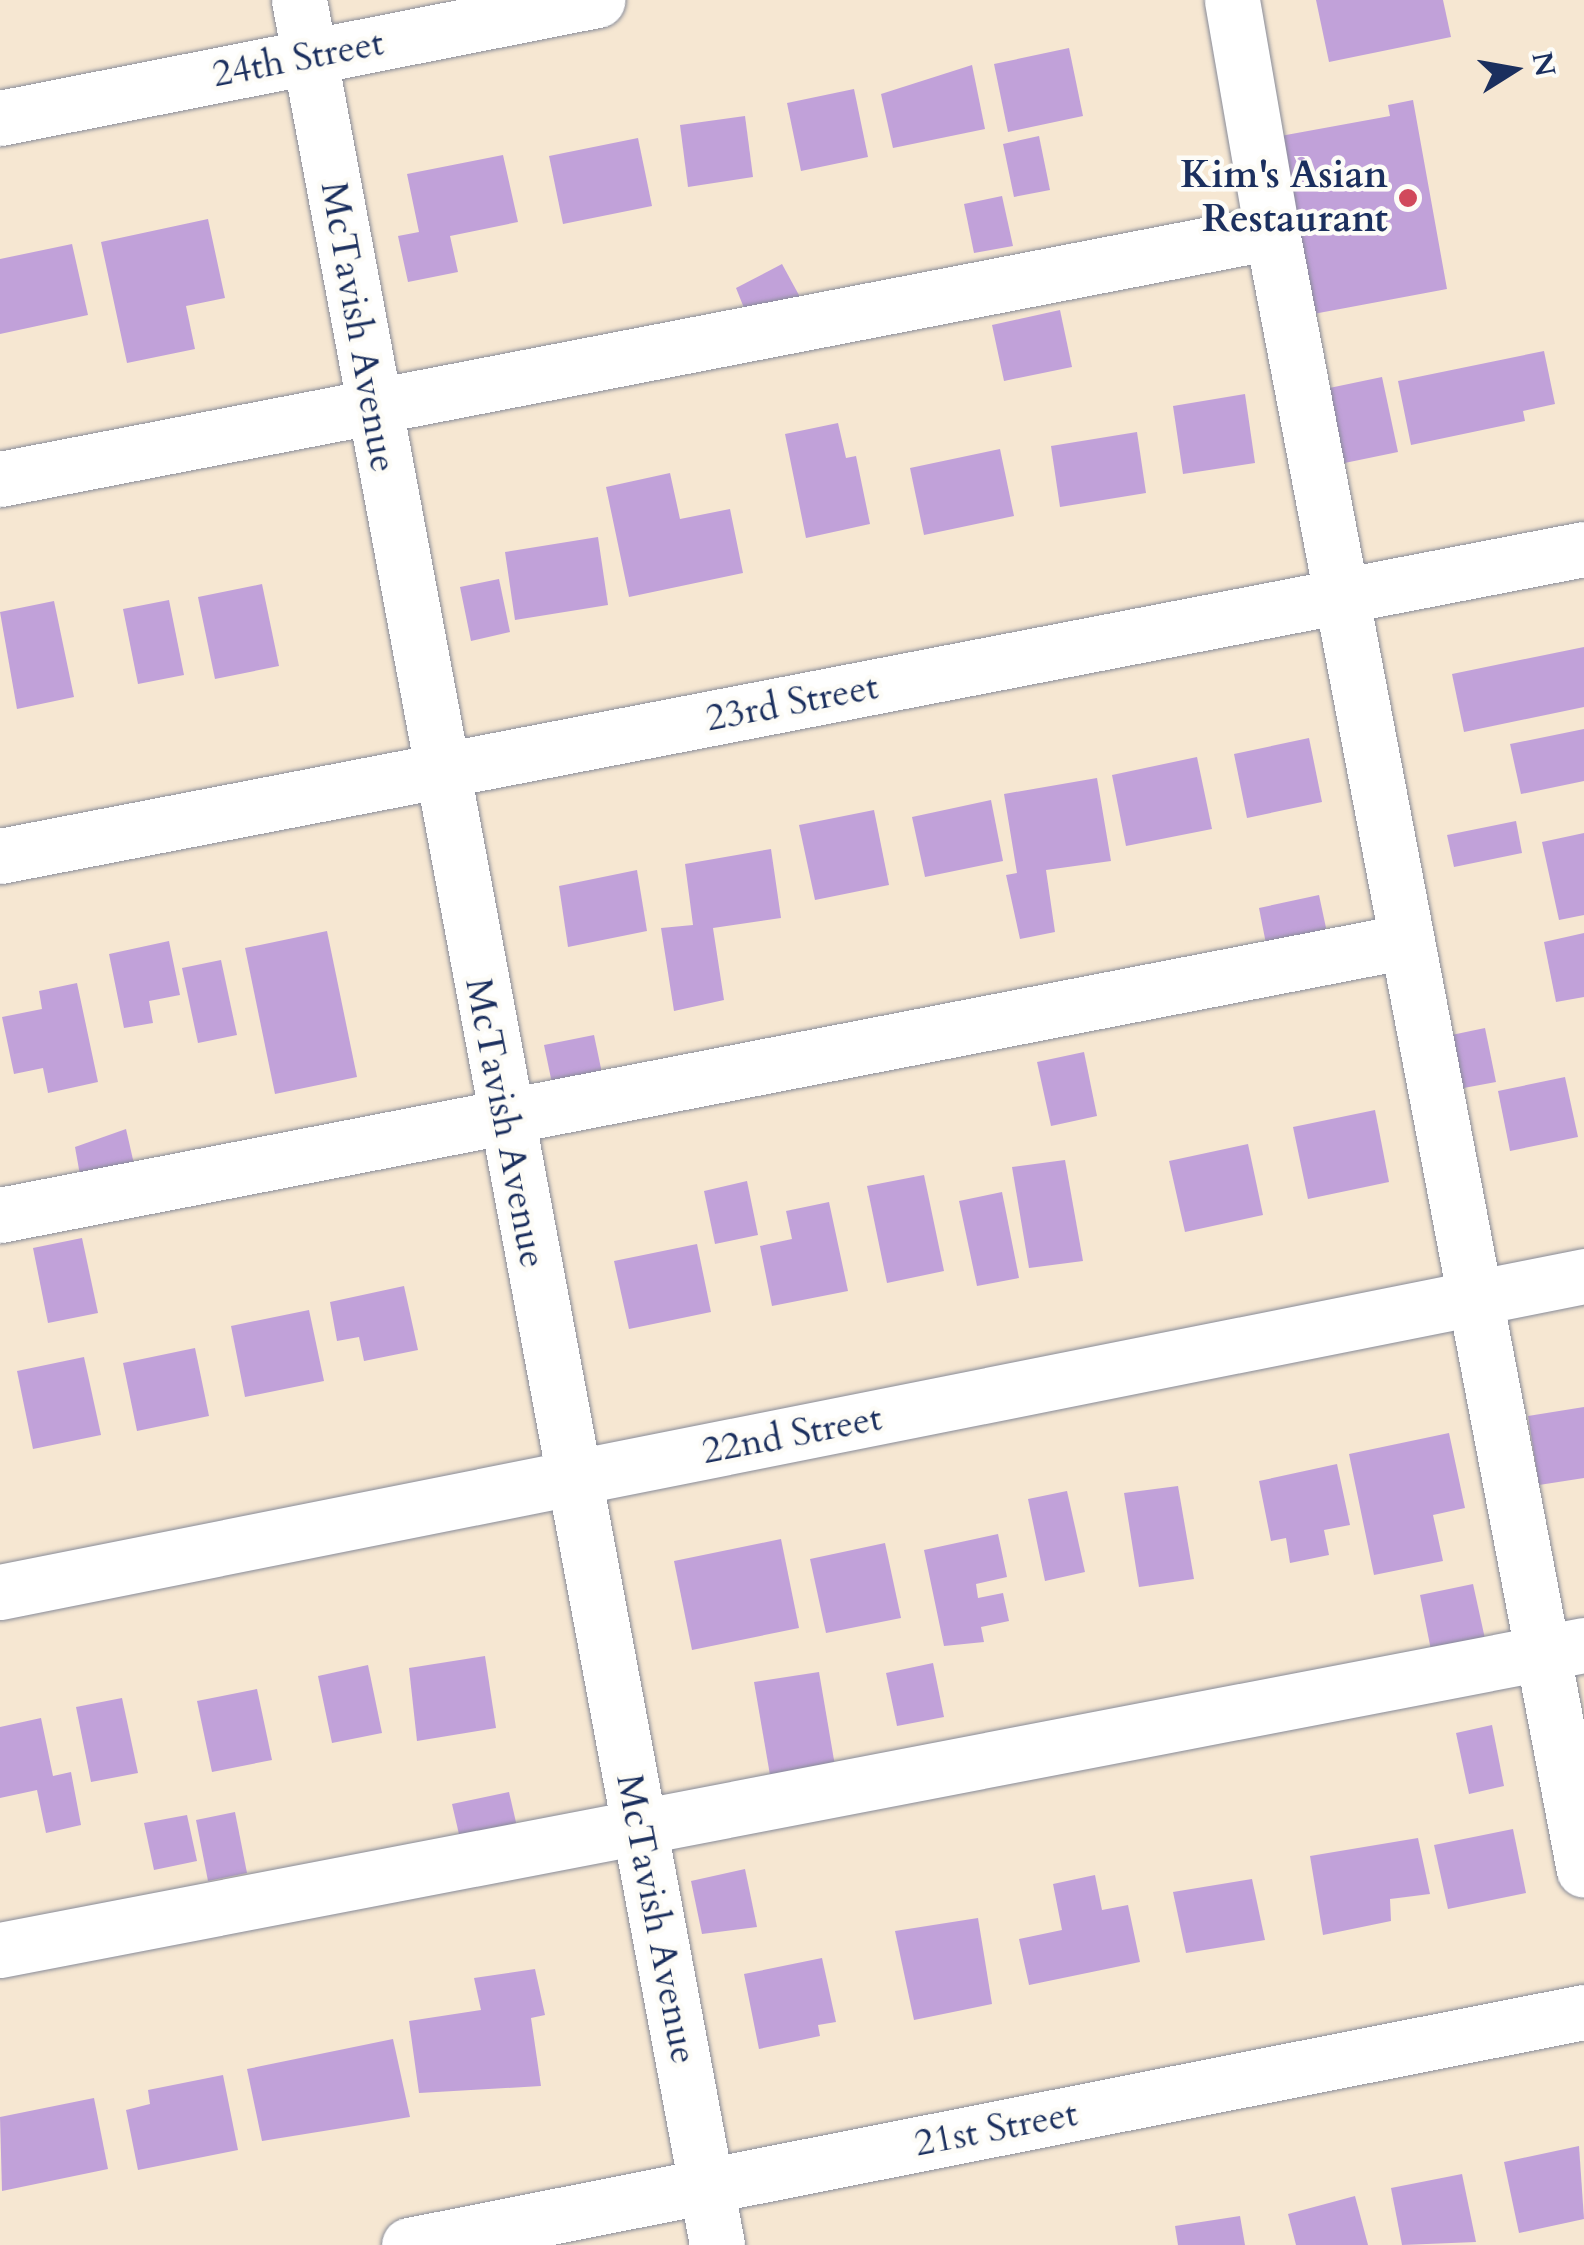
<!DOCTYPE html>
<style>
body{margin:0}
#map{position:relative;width:1584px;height:2245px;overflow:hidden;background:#f6e7d2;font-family:Cardo,serif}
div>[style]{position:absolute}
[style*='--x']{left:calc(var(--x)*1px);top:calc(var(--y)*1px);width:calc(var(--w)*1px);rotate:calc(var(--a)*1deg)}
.building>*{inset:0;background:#c1a1d9}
.roads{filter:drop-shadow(0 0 2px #888b98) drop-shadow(0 0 2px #888b98)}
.minor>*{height:55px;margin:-27.5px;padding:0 27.5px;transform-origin:27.5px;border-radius:27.5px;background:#fff}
.dots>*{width:28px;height:28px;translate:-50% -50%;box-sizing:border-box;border:5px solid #fdfcf7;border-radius:50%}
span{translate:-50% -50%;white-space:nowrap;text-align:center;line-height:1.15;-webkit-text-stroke:9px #fdfcf7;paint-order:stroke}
.street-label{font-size:38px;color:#1b2f5e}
.poi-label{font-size:38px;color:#1b2f5e;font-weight:700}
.right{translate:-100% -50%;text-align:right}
.north{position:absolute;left:1464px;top:20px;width:100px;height:100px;-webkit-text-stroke:8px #fdfcf7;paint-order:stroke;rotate:79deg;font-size:28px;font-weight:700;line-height:40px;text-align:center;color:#1b2f5e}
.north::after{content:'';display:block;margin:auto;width:35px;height:45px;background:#1b2f5e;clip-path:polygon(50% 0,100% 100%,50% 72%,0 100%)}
</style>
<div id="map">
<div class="building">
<i style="clip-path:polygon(1316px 0,1443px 0,1451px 37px,1329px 62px)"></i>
<i style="clip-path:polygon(1069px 48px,1083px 116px,1008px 132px,994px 64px)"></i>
<i style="clip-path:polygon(972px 65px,985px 129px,893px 148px,881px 94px)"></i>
<i style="clip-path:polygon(854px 89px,868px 157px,801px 171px,787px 103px)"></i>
<i style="clip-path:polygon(1413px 100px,1447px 289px,1308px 315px,1275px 137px,1390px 116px,1388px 105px)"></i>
<i style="clip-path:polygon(745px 116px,753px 177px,688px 187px,680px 125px)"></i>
<i style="clip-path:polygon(1039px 136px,1050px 190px,1014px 197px,1003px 144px)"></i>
<i style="clip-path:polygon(638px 138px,652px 206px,563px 224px,549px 156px)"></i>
<i style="clip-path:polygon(503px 155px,518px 222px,450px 236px,458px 272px,408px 282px,398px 236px,419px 232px,407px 174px)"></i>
<i style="clip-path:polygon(1002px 196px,1013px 246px,974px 253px,964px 204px)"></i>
<i style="clip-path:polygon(208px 219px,225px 298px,186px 306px,195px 349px,127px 363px,101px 242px)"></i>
<i style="clip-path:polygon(72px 244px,88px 315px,0 334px,0 259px)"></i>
<i style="clip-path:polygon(782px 264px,800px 297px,750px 323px,736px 288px)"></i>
<i style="clip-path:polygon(1060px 310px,1072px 367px,1004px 381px,992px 325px)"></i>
<i style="clip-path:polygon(1544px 351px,1555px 404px,1523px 411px,1525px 421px,1411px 445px,1398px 381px)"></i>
<i style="clip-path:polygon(1382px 377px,1398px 452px,1330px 466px,1315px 391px)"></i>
<i style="clip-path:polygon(1245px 394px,1255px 463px,1183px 474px,1173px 406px)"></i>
<i style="clip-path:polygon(838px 423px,846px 458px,856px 456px,870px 524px,806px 538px,785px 434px)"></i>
<i style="clip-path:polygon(1137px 432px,1146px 493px,1060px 507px,1051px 446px)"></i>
<i style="clip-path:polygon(1000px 449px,1014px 516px,924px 535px,910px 468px)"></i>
<i style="clip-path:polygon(670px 473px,680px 519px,730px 509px,743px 573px,629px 597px,606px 487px)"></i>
<i style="clip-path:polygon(598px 537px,608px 605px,515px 620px,505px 552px)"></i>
<i style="clip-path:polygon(499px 579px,510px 632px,471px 641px,460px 587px)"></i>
<i style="clip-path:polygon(262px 584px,279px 666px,215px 679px,198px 597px)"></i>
<i style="clip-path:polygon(169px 600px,184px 675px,138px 684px,123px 609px)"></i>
<i style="clip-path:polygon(54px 601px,74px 697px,17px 709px,0 612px)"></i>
<i style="clip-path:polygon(1584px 647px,1584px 707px,1464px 732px,1452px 674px)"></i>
<i style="clip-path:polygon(1584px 729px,1584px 781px,1521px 794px,1510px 744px)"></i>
<i style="clip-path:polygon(1309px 738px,1322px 802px,1247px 818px,1234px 754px)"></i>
<i style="clip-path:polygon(1197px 757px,1212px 829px,1126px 846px,1112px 775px)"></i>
<i style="clip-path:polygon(1097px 778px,1111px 861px,1046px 870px,1055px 932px,1020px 939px,1006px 875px,1017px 873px,1004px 794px)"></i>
<i style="clip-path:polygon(991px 800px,1003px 861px,925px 877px,912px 817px)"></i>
<i style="clip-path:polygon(874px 810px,889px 885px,815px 900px,799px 825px)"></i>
<i style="clip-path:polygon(1516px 821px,1522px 853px,1454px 867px,1447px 835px)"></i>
<i style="clip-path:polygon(1584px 833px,1584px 915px,1559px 920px,1542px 842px)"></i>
<i style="clip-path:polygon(771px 849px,781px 918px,713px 928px,724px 1000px,674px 1011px,661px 928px,693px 925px,685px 864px)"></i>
<i style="clip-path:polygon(637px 870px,647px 931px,568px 947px,559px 886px)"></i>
<i style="clip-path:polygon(1319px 895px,1329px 942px,1268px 954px,1259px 908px)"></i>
<i style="clip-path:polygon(327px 931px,357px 1077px,275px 1094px,245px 948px)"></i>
<i style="clip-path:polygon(1584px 933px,1584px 997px,1556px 1002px,1544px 942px)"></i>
<i style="clip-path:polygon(169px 941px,180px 995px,149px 1001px,153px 1023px,124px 1028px,109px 954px)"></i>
<i style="clip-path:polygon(221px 960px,237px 1035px,198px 1043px,182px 968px)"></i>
<i style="clip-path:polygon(77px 983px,98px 1082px,48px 1093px,43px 1068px,14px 1074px,2px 1017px,42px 1009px,39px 991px)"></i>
<i style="clip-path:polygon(1485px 1028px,1496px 1082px,1453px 1090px,1442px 1037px)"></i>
<i style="clip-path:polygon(594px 1035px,603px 1078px,553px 1088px,544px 1045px)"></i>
<i style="clip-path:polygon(1084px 1052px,1097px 1116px,1051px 1126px,1037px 1062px)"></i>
<i style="clip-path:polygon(1565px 1077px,1578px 1137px,1510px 1151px,1498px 1091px)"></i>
<i style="clip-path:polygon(1375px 1110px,1389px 1182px,1308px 1199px,1293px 1127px)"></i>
<i style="clip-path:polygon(126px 1129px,134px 1164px,80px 1175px,75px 1147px)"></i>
<i style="clip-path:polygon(1248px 1144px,1263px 1215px,1185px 1232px,1169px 1161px)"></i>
<i style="clip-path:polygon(1065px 1160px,1083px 1261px,1029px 1268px,1012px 1167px)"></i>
<i style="clip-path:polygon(924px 1175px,944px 1271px,887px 1283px,867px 1186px)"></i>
<i style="clip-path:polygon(747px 1181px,758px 1235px,715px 1244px,704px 1191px)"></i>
<i style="clip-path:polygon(1002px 1192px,1019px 1278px,977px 1286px,959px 1201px)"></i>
<i style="clip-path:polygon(829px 1202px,848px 1291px,772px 1306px,760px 1246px,792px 1239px,786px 1211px)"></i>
<i style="clip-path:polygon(82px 1238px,98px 1313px,48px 1323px,33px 1248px)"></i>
<i style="clip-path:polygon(697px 1244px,711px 1312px,629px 1329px,614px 1261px)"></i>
<i style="clip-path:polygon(404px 1286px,418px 1350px,364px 1361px,359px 1337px,337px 1341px,330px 1302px)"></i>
<i style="clip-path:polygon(309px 1310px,324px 1381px,245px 1397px,231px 1326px)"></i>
<i style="clip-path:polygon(195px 1348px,209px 1416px,137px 1431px,123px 1363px)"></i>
<i style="clip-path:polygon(84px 1357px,101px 1435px,33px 1449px,17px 1371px)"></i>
<i style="clip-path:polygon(1584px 1407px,1584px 1478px,1539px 1485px,1528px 1416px)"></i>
<i style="clip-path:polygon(1449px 1433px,1465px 1508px,1433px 1515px,1443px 1561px,1374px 1575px,1349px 1454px)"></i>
<i style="clip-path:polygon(1337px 1464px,1350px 1525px,1324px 1530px,1329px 1555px,1290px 1563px,1286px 1538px,1271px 1541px,1259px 1481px)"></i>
<i style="clip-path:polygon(1178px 1486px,1194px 1579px,1139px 1587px,1124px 1493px)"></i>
<i style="clip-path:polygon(1067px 1491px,1085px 1572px,1045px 1581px,1028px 1499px)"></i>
<i style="clip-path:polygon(998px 1534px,1007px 1577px,976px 1584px,978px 1598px,1003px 1593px,1009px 1621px,981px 1627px,984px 1642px,944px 1646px,924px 1550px)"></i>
<i style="clip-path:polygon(781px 1539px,799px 1628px,692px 1650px,674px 1561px)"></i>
<i style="clip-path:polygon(885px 1543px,901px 1618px,826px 1633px,810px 1559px)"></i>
<i style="clip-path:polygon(1473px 1584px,1487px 1648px,1433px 1660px,1420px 1595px)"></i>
<i style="clip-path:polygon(485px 1656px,496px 1728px,417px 1741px,409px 1668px)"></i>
<i style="clip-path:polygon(933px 1663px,944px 1717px,897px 1726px,886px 1673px)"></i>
<i style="clip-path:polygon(368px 1665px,382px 1733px,332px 1743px,318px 1676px)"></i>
<i style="clip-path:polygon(819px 1672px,835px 1766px,770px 1775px,754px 1682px)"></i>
<i style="clip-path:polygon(257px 1689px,272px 1760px,212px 1772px,197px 1701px)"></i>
<i style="clip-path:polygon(122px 1698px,138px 1773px,91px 1782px,76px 1707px)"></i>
<i style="clip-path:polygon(41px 1718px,53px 1776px,71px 1772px,81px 1825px,46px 1833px,37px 1790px,0 1798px,0 1727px)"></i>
<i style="clip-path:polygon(1492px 1725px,1504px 1786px,1469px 1794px,1456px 1733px)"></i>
<i style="clip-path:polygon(509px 1792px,518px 1831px,461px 1843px,452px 1804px)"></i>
<i style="clip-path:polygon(235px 1812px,247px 1873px,208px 1881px,196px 1820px)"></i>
<i style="clip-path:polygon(187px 1815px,197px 1861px,154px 1870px,144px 1823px)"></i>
<i style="clip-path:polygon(1513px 1829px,1526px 1893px,1448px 1909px,1434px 1845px)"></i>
<i style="clip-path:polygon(1418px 1838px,1430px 1894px,1390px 1899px,1391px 1921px,1323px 1935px,1310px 1856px)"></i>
<i style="clip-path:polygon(745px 1869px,757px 1927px,702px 1934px,691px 1881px)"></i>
<i style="clip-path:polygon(1095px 1875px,1102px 1910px,1128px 1905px,1140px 1962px,1029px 1985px,1019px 1939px,1062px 1930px,1053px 1884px)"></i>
<i style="clip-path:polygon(1252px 1879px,1265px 1940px,1186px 1953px,1173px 1892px)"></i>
<i style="clip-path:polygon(978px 1918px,992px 2004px,914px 2020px,895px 1931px)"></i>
<i style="clip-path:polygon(822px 1958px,836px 2022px,818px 2025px,820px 2036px,759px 2049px,744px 1974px)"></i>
<i style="clip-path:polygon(535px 1969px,545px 2015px,531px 2018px,541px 2086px,419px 2093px,409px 2021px,481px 2010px,474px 1978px)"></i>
<i style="clip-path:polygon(393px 2039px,410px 2117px,262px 2141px,247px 2069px)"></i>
<i style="clip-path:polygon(223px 2075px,238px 2150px,138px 2170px,126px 2110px,150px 2104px,148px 2090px)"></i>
<i style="clip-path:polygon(94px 2098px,108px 2169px,2px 2191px,0 2117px)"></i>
<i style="clip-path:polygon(1579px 2146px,1584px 2219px,1519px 2233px,1504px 2162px)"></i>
<i style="clip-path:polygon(1462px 2174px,1476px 2242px,1402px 2245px,1391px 2188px)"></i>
<i style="clip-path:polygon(1355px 2196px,1368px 2245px,1296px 2245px,1288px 2214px)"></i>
<i style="clip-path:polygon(1240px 2216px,1245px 2245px,1178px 2245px,1175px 2226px)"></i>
</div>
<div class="roads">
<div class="minor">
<i style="--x:299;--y:0;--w:2284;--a:79.45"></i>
<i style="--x:0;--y:118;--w:609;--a:-11.18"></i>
<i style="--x:1272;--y:232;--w:1667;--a:79.22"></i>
<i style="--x:0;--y:479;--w:1296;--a:-10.99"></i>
<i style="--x:1272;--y:232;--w:235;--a:-99.8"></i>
<i style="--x:0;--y:856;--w:1613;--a:-10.97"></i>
<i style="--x:0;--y:1215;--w:1433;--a:-11.02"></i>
<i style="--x:0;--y:1592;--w:1615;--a:-11.28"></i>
<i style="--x:0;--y:1950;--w:1613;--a:-10.9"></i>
<i style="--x:409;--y:2245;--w:1198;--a:-11.22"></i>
</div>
</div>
<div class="dots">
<i style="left:1408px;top:198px;background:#d1495b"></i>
</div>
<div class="street-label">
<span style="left:298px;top:59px;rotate:-11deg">24th Street</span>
<span style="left:358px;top:327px;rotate:80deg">McTavish Avenue</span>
<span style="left:792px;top:703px;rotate:-11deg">23rd Street</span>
<span style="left:505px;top:1123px;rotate:79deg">McTavish Avenue</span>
<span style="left:792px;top:1435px;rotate:-11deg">22nd Street</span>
<span style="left:656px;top:1919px;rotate:79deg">McTavish Avenue</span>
<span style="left:996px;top:2129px;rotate:-11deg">21st Street</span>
</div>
<div class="poi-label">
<span class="right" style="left:1388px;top:198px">Kim's Asian<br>Restaurant</span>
</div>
<div class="north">N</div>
</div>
